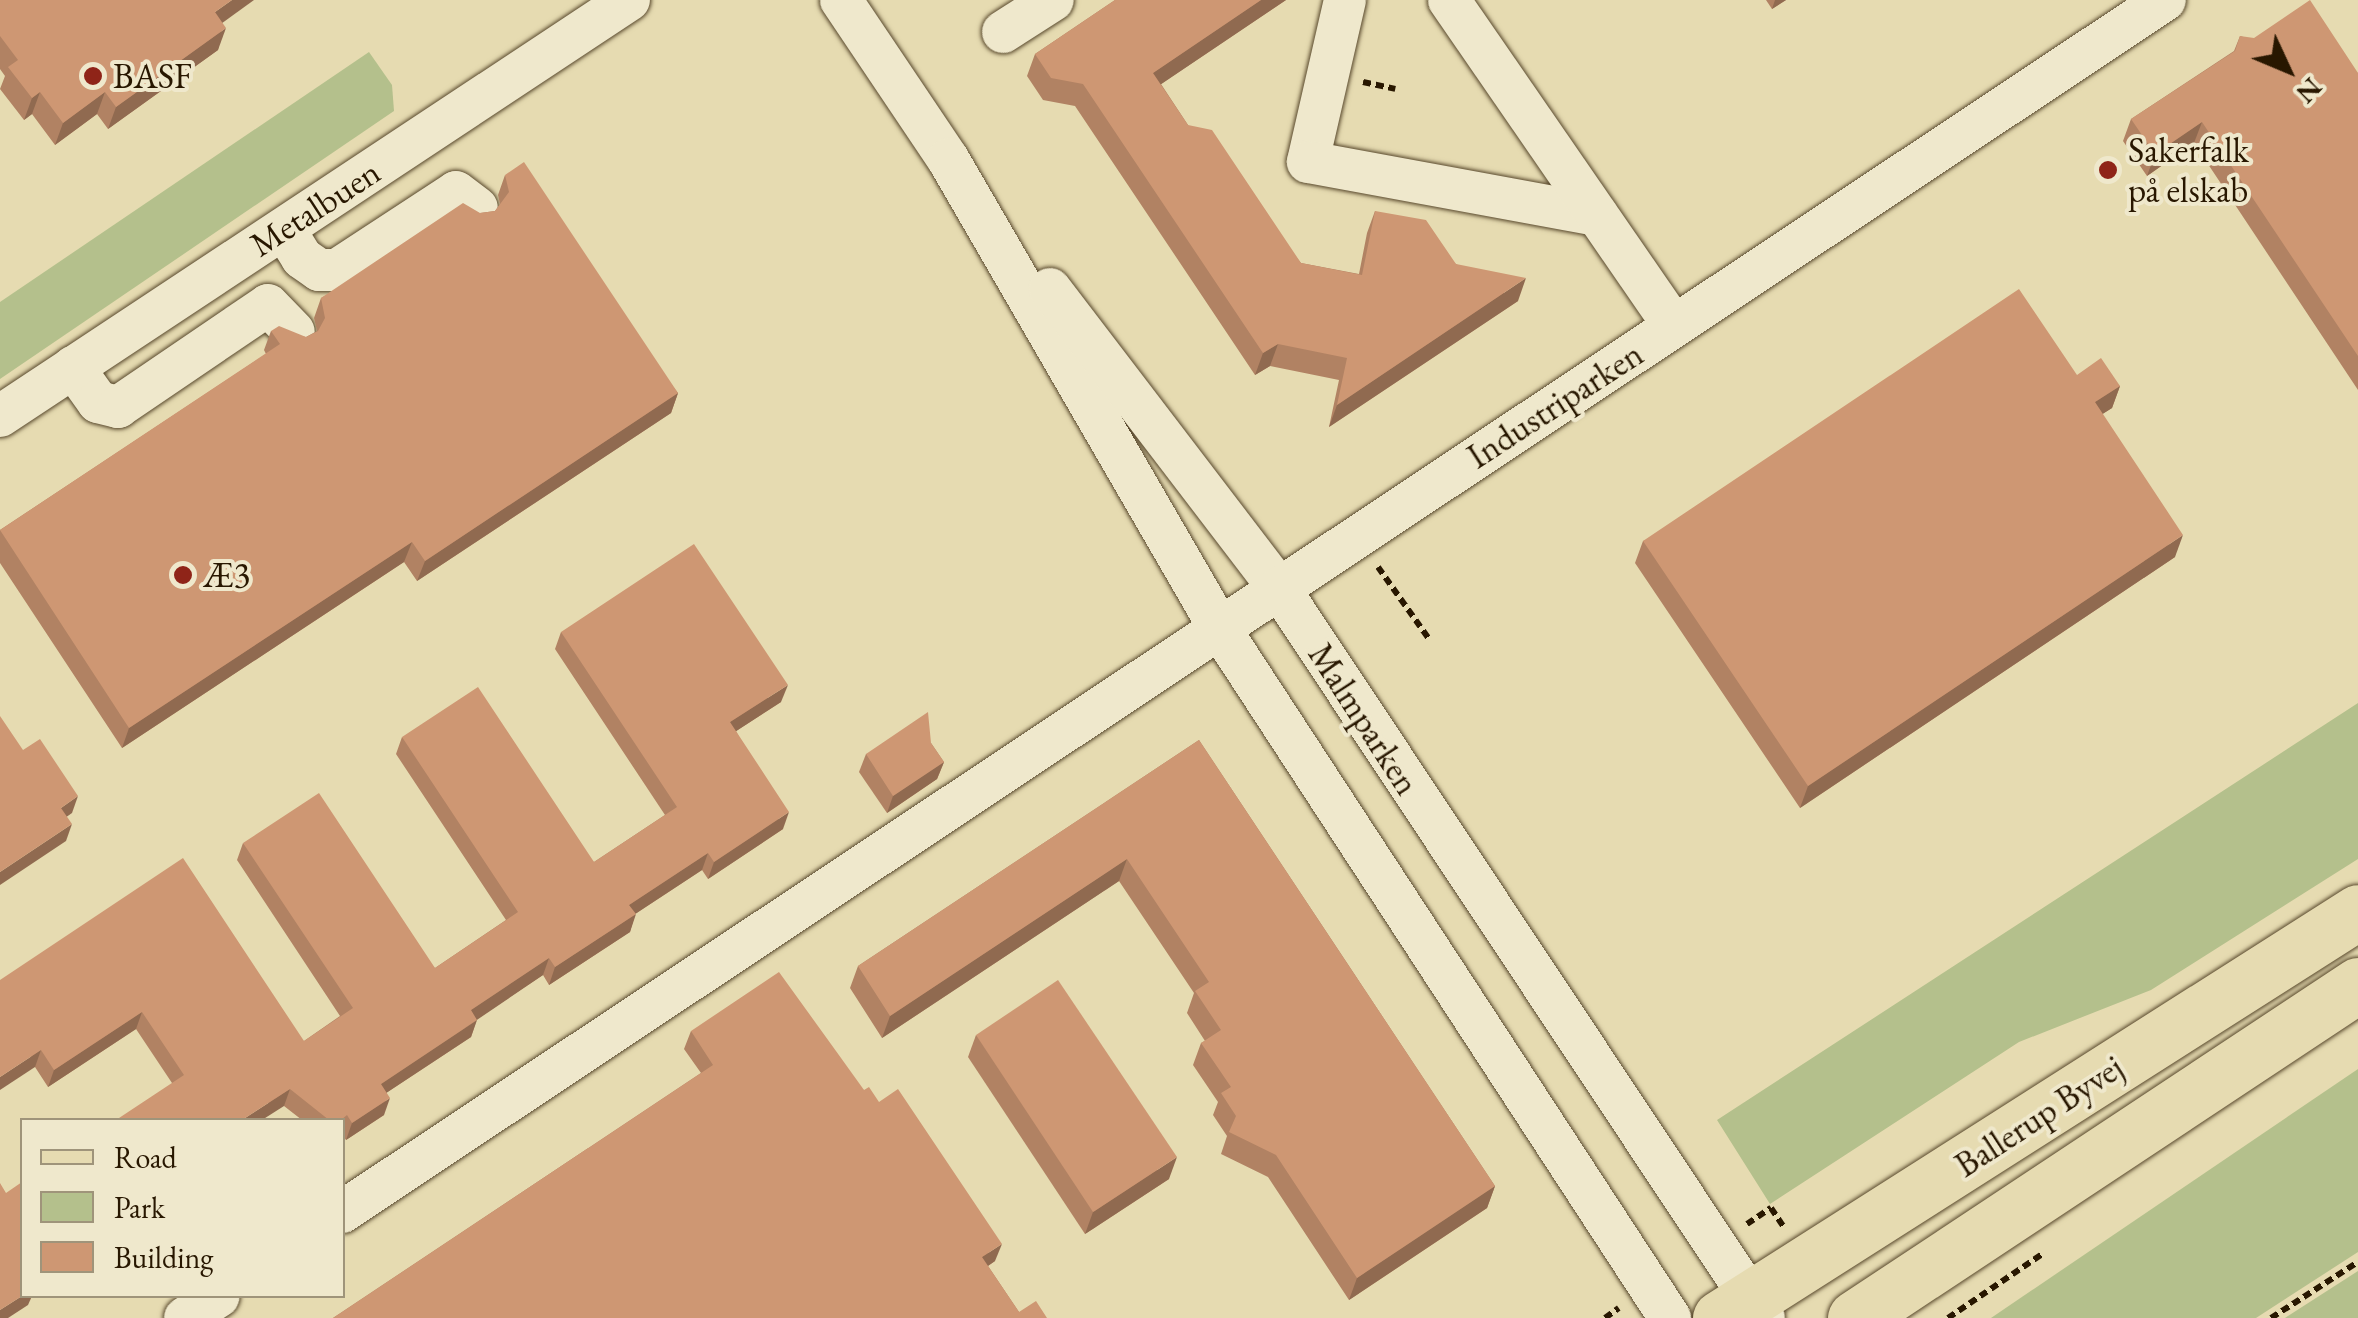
<!DOCTYPE html>
<meta charset="utf-8">
<style>
body{margin:0}
#map{position:relative;width:2358px;height:1318px;overflow:hidden;background:#e6dbb1;font-family:"EB Garamond",serif}
div>[style]{position:absolute}
[style*='--x']{left:calc(var(--x)*1px);top:calc(var(--y)*1px);width:calc(var(--w)*1px);rotate:calc(var(--a)*1deg)}
.green>*{inset:0;background:#b4c08c}
.path>*{height:6px;margin-top:-3px;transform-origin:0;background:repeating-linear-gradient(90deg,#281700 0 8px,transparent 0 13px)}
.roads{filter:drop-shadow(0 0 2px #58482c) drop-shadow(0 0 2px #58482c)}
.minor>*{height:42px;margin:-21px;padding:0 21px;transform-origin:21px;border-radius:21px;background:#efe8cc}
.major>*{height:55px;margin:-27.5px;padding:0 27.5px;transform-origin:27.5px;border-radius:27.5px;background:#e6dbb1}
.wall>*{inset:0;background:#b18263}
.shaded-wall>*{inset:0;background:#906a50}
.building>*{inset:0;background:#ce9773}
.dots>*{width:28px;height:28px;translate:-50% -50%;box-sizing:border-box;border:5px solid #efe8cc;border-radius:50%}
span{translate:-50% -50%;white-space:nowrap;text-align:center;line-height:1.15;-webkit-text-stroke:8px #efe8cc;paint-order:stroke}
.poi-label{font-size:35px;color:#281700}
.left{translate:0 -50%;text-align:left}
.street-label{font-size:35px;color:#281700}
.legend{position:absolute;left:20px;top:1118px;width:325px;height:180px;box-sizing:border-box;background:#efe8cc;border:2px solid #9f947a;margin:0;padding:12px 18px;list-style:none;font-size:30px;color:#281700}
.legend li{display:flex;align-items:center;gap:20px;height:50px}
.legend b{width:50px;border:2px solid #9f947a}
.north{position:absolute;left:2238px;top:20px;width:100px;height:100px;-webkit-text-stroke:8px #efe8cc;paint-order:stroke;rotate:134deg;font-size:28px;font-weight:700;line-height:40px;text-align:center;color:#281700}
.north::after{content:'';display:block;margin:auto;width:35px;height:45px;background:#281700;clip-path:polygon(50% 0,100% 100%,50% 72%,0 100%)}
</style>
<div id="map">
<div class="green">
<i style="clip-path:polygon(369px 52px,392px 85px,394px 111px,0 379px,0 302px)"></i>
<i style="clip-path:polygon(2358px 703px,2358px 859px,2151px 990px,2019px 1042px,1770px 1204px,1717px 1120px)"></i>
<i style="clip-path:polygon(2358px 1069px,2358px 1252px,2256px 1318px,1991px 1318px)"></i>
<i style="clip-path:polygon(2358px 1271px,2358px 1318px,2285px 1318px)"></i>
</div>
<div class="path">
<i style="--x:1363;--y:82;--w:33;--a:12"></i>
<i style="--x:1378;--y:567;--w:88;--a:54.7"></i>
<i style="--x:1747;--y:1224;--w:29;--a:-34"></i>
<i style="--x:1771;--y:1208;--w:23;--a:56"></i>
<i style="--x:1605;--y:1318;--w:17;--a:-36"></i>
<i style="--x:1948;--y:1318;--w:114;--a:-34.2"></i>
<i style="--x:2271;--y:1318;--w:103;--a:-32.8"></i>
</div>
<div class="roads">
<div class="minor">
<i style="--x:841;--y:0;--w:192;--a:56.1"></i>
<i style="--x:948;--y:159;--w:543;--a:59.94"></i>
<i style="--x:1220;--y:629;--w:823;--a:56.85"></i>
<i style="--x:1345;--y:0;--w:166;--a:102.9"></i>
<i style="--x:1308;--y:162;--w:294;--a:10.4"></i>
<i style="--x:1449;--y:0;--w:396;--a:55.4"></i>
<i style="--x:1003;--y:32;--w:59;--a:-32.6"></i>
<i style="--x:284;--y:229;--w:34;--a:58"></i>
<i style="--x:302;--y:258;--w:21;--a:35"></i>
<i style="--x:319;--y:270;--w:18;--a:0"></i>
<i style="--x:337;--y:270;--w:142;--a:-33.2"></i>
<i style="--x:456;--y:192;--w:26;--a:37"></i>
<i style="--x:1050;--y:289;--w:377;--a:52.6"></i>
<i style="--x:1279;--y:588;--w:876;--a:56.4"></i>
<i style="--x:73;--y:367;--w:43;--a:54.5"></i>
<i style="--x:98;--y:402;--w:21;--a:14"></i>
<i style="--x:118;--y:407;--w:181;--a:-34.2"></i>
<i style="--x:268;--y:305;--w:37;--a:46"></i>
<i style="--x:0;--y:416;--w:754;--a:-33.48"></i>
<i style="--x:342;--y:1212;--w:2189;--a:-33.62"></i>
<i style="--x:185;--y:1318;--w:40;--a:-32.9"></i>
</div>
<div class="major">
<i style="--x:1720;--y:1318;--w:756;--a:-32.47"></i>
<i style="--x:1855;--y:1318;--w:603;--a:-33.51"></i>
</div>
</div>
<div class="wall">
<i style="clip-path:polygon(0 0,222px 23px,218px 50px,108px 129px,97px 114px,55px 145px,32px 114px,24px 120px,0 89px,5px 76px,0 69px)"></i>
<i style="clip-path:polygon(1115px 0,1286px 0,1161px 84px,1188px 125px,1301px 263px,1359px 274px,1367px 233px,1375px 211px,1456px 264px,1518px 301px,1329px 427px,1339px 380px,1270px 366px,1255px 375px,1075px 106px,1043px 100px,1027px 76px,1035px 54px)"></i>
<i style="clip-path:polygon(1766px 0,1786px 0,1772px 9px)"></i>
<i style="clip-path:polygon(2240px 36px,2358px 73px,2358px 390px,2194px 143px,2147px 176px,2123px 141px,2131px 119px,2234px 51px)"></i>
<i style="clip-path:polygon(505px 175px,678px 393px,671px 413px,417px 581px,404px 562px,122px 748px,0 563px,0 530px,266px 354px,264px 350px,271px 331px,306px 337px,317px 331px,314px 318px,321px 298px,480px 213px,495px 211px,500px 204px,498px 195px)"></i>
<i style="clip-path:polygon(2077px 375px,2120px 386px,2112px 408px,2102px 414px,2175px 557px,1800px 808px,1635px 563px,1643px 541px)"></i>
<i style="clip-path:polygon(561px 632px,781px 702px,736px 731px,783px 829px,708px 879px,702px 870px,635px 914px,630px 932px,549px 985px,543px 975px,477px 1019px,471px 1037px,386px 1093px,384px 1115px,346px 1140px,342px 1135px,342px 1120px,302px 1120px,284px 1106px,172px 1083px,136px 1029px,48px 1087px,35px 1067px,0 980px,304px 1041px,340px 1016px,237px 860px,243px 843px,435px 968px,506px 920px,396px 754px,402px 737px,594px 862px,665px 815px,555px 649px)"></i>
<i style="clip-path:polygon(1199px 740px,1495px 1186px,1487px 1208px,1349px 1300px,1268px 1177px,1221px 1154px,1227px 1136px,1213px 1115px,1218px 1102px,1193px 1065px,1201px 1043px,1205px 1041px,1187px 1013px,1194px 993px,1119px 881px,882px 1038px,850px 988px,858px 966px)"></i>
<i style="clip-path:polygon(931px 743px,944px 762px,937px 779px,887px 813px,859px 772px,866px 754px)"></i>
<i style="clip-path:polygon(691px 1031px,864px 1090px,995px 1261px,988px 1266px,1019px 1312px,333px 1318px,701px 1073px,684px 1049px)"></i>
<i style="clip-path:polygon(976px 1035px,1169px 1179px,1085px 1234px,968px 1057px)"></i>
</div>
<div class="shaded-wall">
<i style="clip-path:polygon(232px 0,254px 0,207px 34px,215px 12px)"></i>
<i style="clip-path:polygon(1261px 0,1286px 0,1145px 95px,1153px 73px)"></i>
<i style="clip-path:polygon(1775px 0,1786px 0,1772px 9px)"></i>
<i style="clip-path:polygon(226px 28px,218px 50px,108px 129px,116px 107px)"></i>
<i style="clip-path:polygon(40px 92px,32px 114px,24px 120px,32px 98px)"></i>
<i style="clip-path:polygon(105px 92px,97px 114px,55px 145px,63px 123px)"></i>
<i style="clip-path:polygon(2202px 122px,2194px 143px,2147px 176px,2155px 154px)"></i>
<i style="clip-path:polygon(1526px 278px,1518px 301px,1329px 427px,1337px 405px)"></i>
<i style="clip-path:polygon(1278px 344px,1270px 366px,1255px 375px,1263px 353px)"></i>
<i style="clip-path:polygon(2120px 386px,2112px 408px,2087px 424px,2095px 402px)"></i>
<i style="clip-path:polygon(678px 393px,671px 413px,417px 581px,425px 561px)"></i>
<i style="clip-path:polygon(2183px 535px,2175px 557px,1800px 808px,1808px 786px)"></i>
<i style="clip-path:polygon(412px 542px,404px 562px,122px 748px,129px 728px)"></i>
<i style="clip-path:polygon(788px 685px,781px 702px,724px 739px,730px 722px)"></i>
<i style="clip-path:polygon(944px 762px,937px 779px,887px 813px,893px 796px)"></i>
<i style="clip-path:polygon(78px 796px,72px 813px,55px 825px,61px 808px)"></i>
<i style="clip-path:polygon(789px 812px,783px 829px,708px 879px,714px 862px)"></i>
<i style="clip-path:polygon(72px 824px,66px 841px,0 885px,0 872px)"></i>
<i style="clip-path:polygon(708px 853px,702px 870px,623px 922px,629px 905px)"></i>
<i style="clip-path:polygon(1127px 859px,1119px 881px,882px 1038px,890px 1016px)"></i>
<i style="clip-path:polygon(636px 914px,630px 932px,549px 985px,555px 967px)"></i>
<i style="clip-path:polygon(549px 958px,543px 975px,465px 1028px,471px 1010px)"></i>
<i style="clip-path:polygon(142px 1012px,136px 1029px,48px 1087px,54px 1070px)"></i>
<i style="clip-path:polygon(477px 1020px,471px 1037px,374px 1101px,381px 1084px)"></i>
<i style="clip-path:polygon(41px 1050px,35px 1067px,0 1090px,0 1077px)"></i>
<i style="clip-path:polygon(290px 1089px,284px 1106px,262px 1120px,242px 1120px)"></i>
<i style="clip-path:polygon(390px 1098px,384px 1115px,346px 1140px,352px 1123px)"></i>
<i style="clip-path:polygon(1177px 1157px,1169px 1179px,1085px 1234px,1093px 1212px)"></i>
<i style="clip-path:polygon(1495px 1186px,1487px 1208px,1349px 1300px,1357px 1278px)"></i>
<i style="clip-path:polygon(1002px 1244px,995px 1261px,976px 1274px,982px 1257px)"></i>
<i style="clip-path:polygon(22px 1296px,32px 1296px,28px 1305px,8px 1318px,0 1318px,0 1310px)"></i>
</div>
<div class="building">
<i style="clip-path:polygon(0 0,232px 0,215px 12px,226px 28px,116px 107px,105px 92px,63px 123px,40px 92px,32px 98px,8px 67px,18px 60px,0 36px)"></i>
<i style="clip-path:polygon(1115px 0,1261px 0,1153px 73px,1188px 125px,1212px 130px,1301px 263px,1362px 275px,1375px 211px,1426px 220px,1456px 264px,1526px 278px,1337px 405px,1347px 358px,1278px 344px,1263px 353px,1083px 84px,1051px 78px,1035px 54px)"></i>
<i style="clip-path:polygon(2310px 0,2358px 73px,2358px 356px,2202px 122px,2155px 154px,2131px 119px,2235px 51px,2240px 36px,2254px 38px)"></i>
<i style="clip-path:polygon(524px 162px,678px 393px,425px 561px,412px 542px,129px 728px,0 530px,280px 344px,271px 331px,279px 326px,306px 337px,318px 331px,325px 318px,321px 298px,463px 203px,480px 213px,495px 211px,509px 192px,505px 175px)"></i>
<i style="clip-path:polygon(2019px 289px,2077px 375px,2101px 358px,2120px 386px,2095px 402px,2183px 535px,1808px 786px,1643px 541px)"></i>
<i style="clip-path:polygon(694px 544px,788px 685px,730px 722px,789px 812px,714px 862px,708px 853px,629px 905px,636px 914px,555px 967px,549px 958px,471px 1010px,477px 1020px,381px 1084px,390px 1098px,352px 1123px,347px 1115px,341px 1120px,329px 1120px,290px 1089px,242px 1120px,116px 1120px,184px 1075px,142px 1012px,54px 1070px,41px 1050px,0 1077px,0 980px,183px 858px,304px 1041px,353px 1008px,243px 843px,319px 793px,435px 968px,518px 912px,402px 737px,478px 687px,594px 862px,677px 807px,561px 632px)"></i>
<i style="clip-path:polygon(928px 712px,931px 743px,944px 762px,893px 796px,866px 754px)"></i>
<i style="clip-path:polygon(0 716px,23px 750px,40px 739px,78px 796px,61px 808px,72px 824px,0 872px)"></i>
<i style="clip-path:polygon(1199px 740px,1495px 1186px,1357px 1278px,1276px 1155px,1229px 1132px,1236px 1116px,1221px 1093px,1231px 1087px,1201px 1043px,1221px 1030px,1195px 991px,1209px 982px,1127px 859px,890px 1016px,858px 966px)"></i>
<i style="clip-path:polygon(779px 972px,864px 1090px,869px 1087px,879px 1102px,898px 1089px,1002px 1244px,982px 1257px,1019px 1312px,1036px 1301px,1047px 1318px,333px 1318px,713px 1065px,691px 1031px)"></i>
<i style="clip-path:polygon(1058px 980px,1177px 1157px,1093px 1212px,976px 1035px)"></i>
<i style="clip-path:polygon(22px 1182px,22px 1266px,21px 1267px,22px 1270px,22px 1296px,0 1310px,0 1183px,6px 1193px)"></i>
</div>
<div class="dots">
<i style="left:93px;top:76px;background:#8f2418"></i>
<i style="left:2108px;top:170px;background:#8f2418"></i>
<i style="left:183px;top:575px;background:#8f2418"></i>
</div>
<div class="poi-label">
<span class="left" style="left:113px;top:76px">BASF</span>
<span class="left" style="left:2128px;top:170px">Sakerfalk<br>på elskab</span>
<span class="left" style="left:203px;top:575px">Æ3</span>
</div>
<div class="street-label">
<span style="left:315px;top:208px;rotate:-33deg">Metalbuen</span>
<span style="left:1555px;top:405px;rotate:-33deg">Industriparken</span>
<span style="left:1364px;top:719px;rotate:57deg">Malmparken</span>
<span style="left:2039px;top:1116px;rotate:-33deg">Ballerup Byvej</span>
</div>
<ul class="legend">
<li><b style="height:12px;background:#e6dbb1"></b>Road</li>
<li><b style="height:28px;background:#b4c08c"></b>Park</li>
<li><b style="height:28px;background:#ce9773"></b>Building</li>
</ul>
<div class="north">N</div>
</div>
